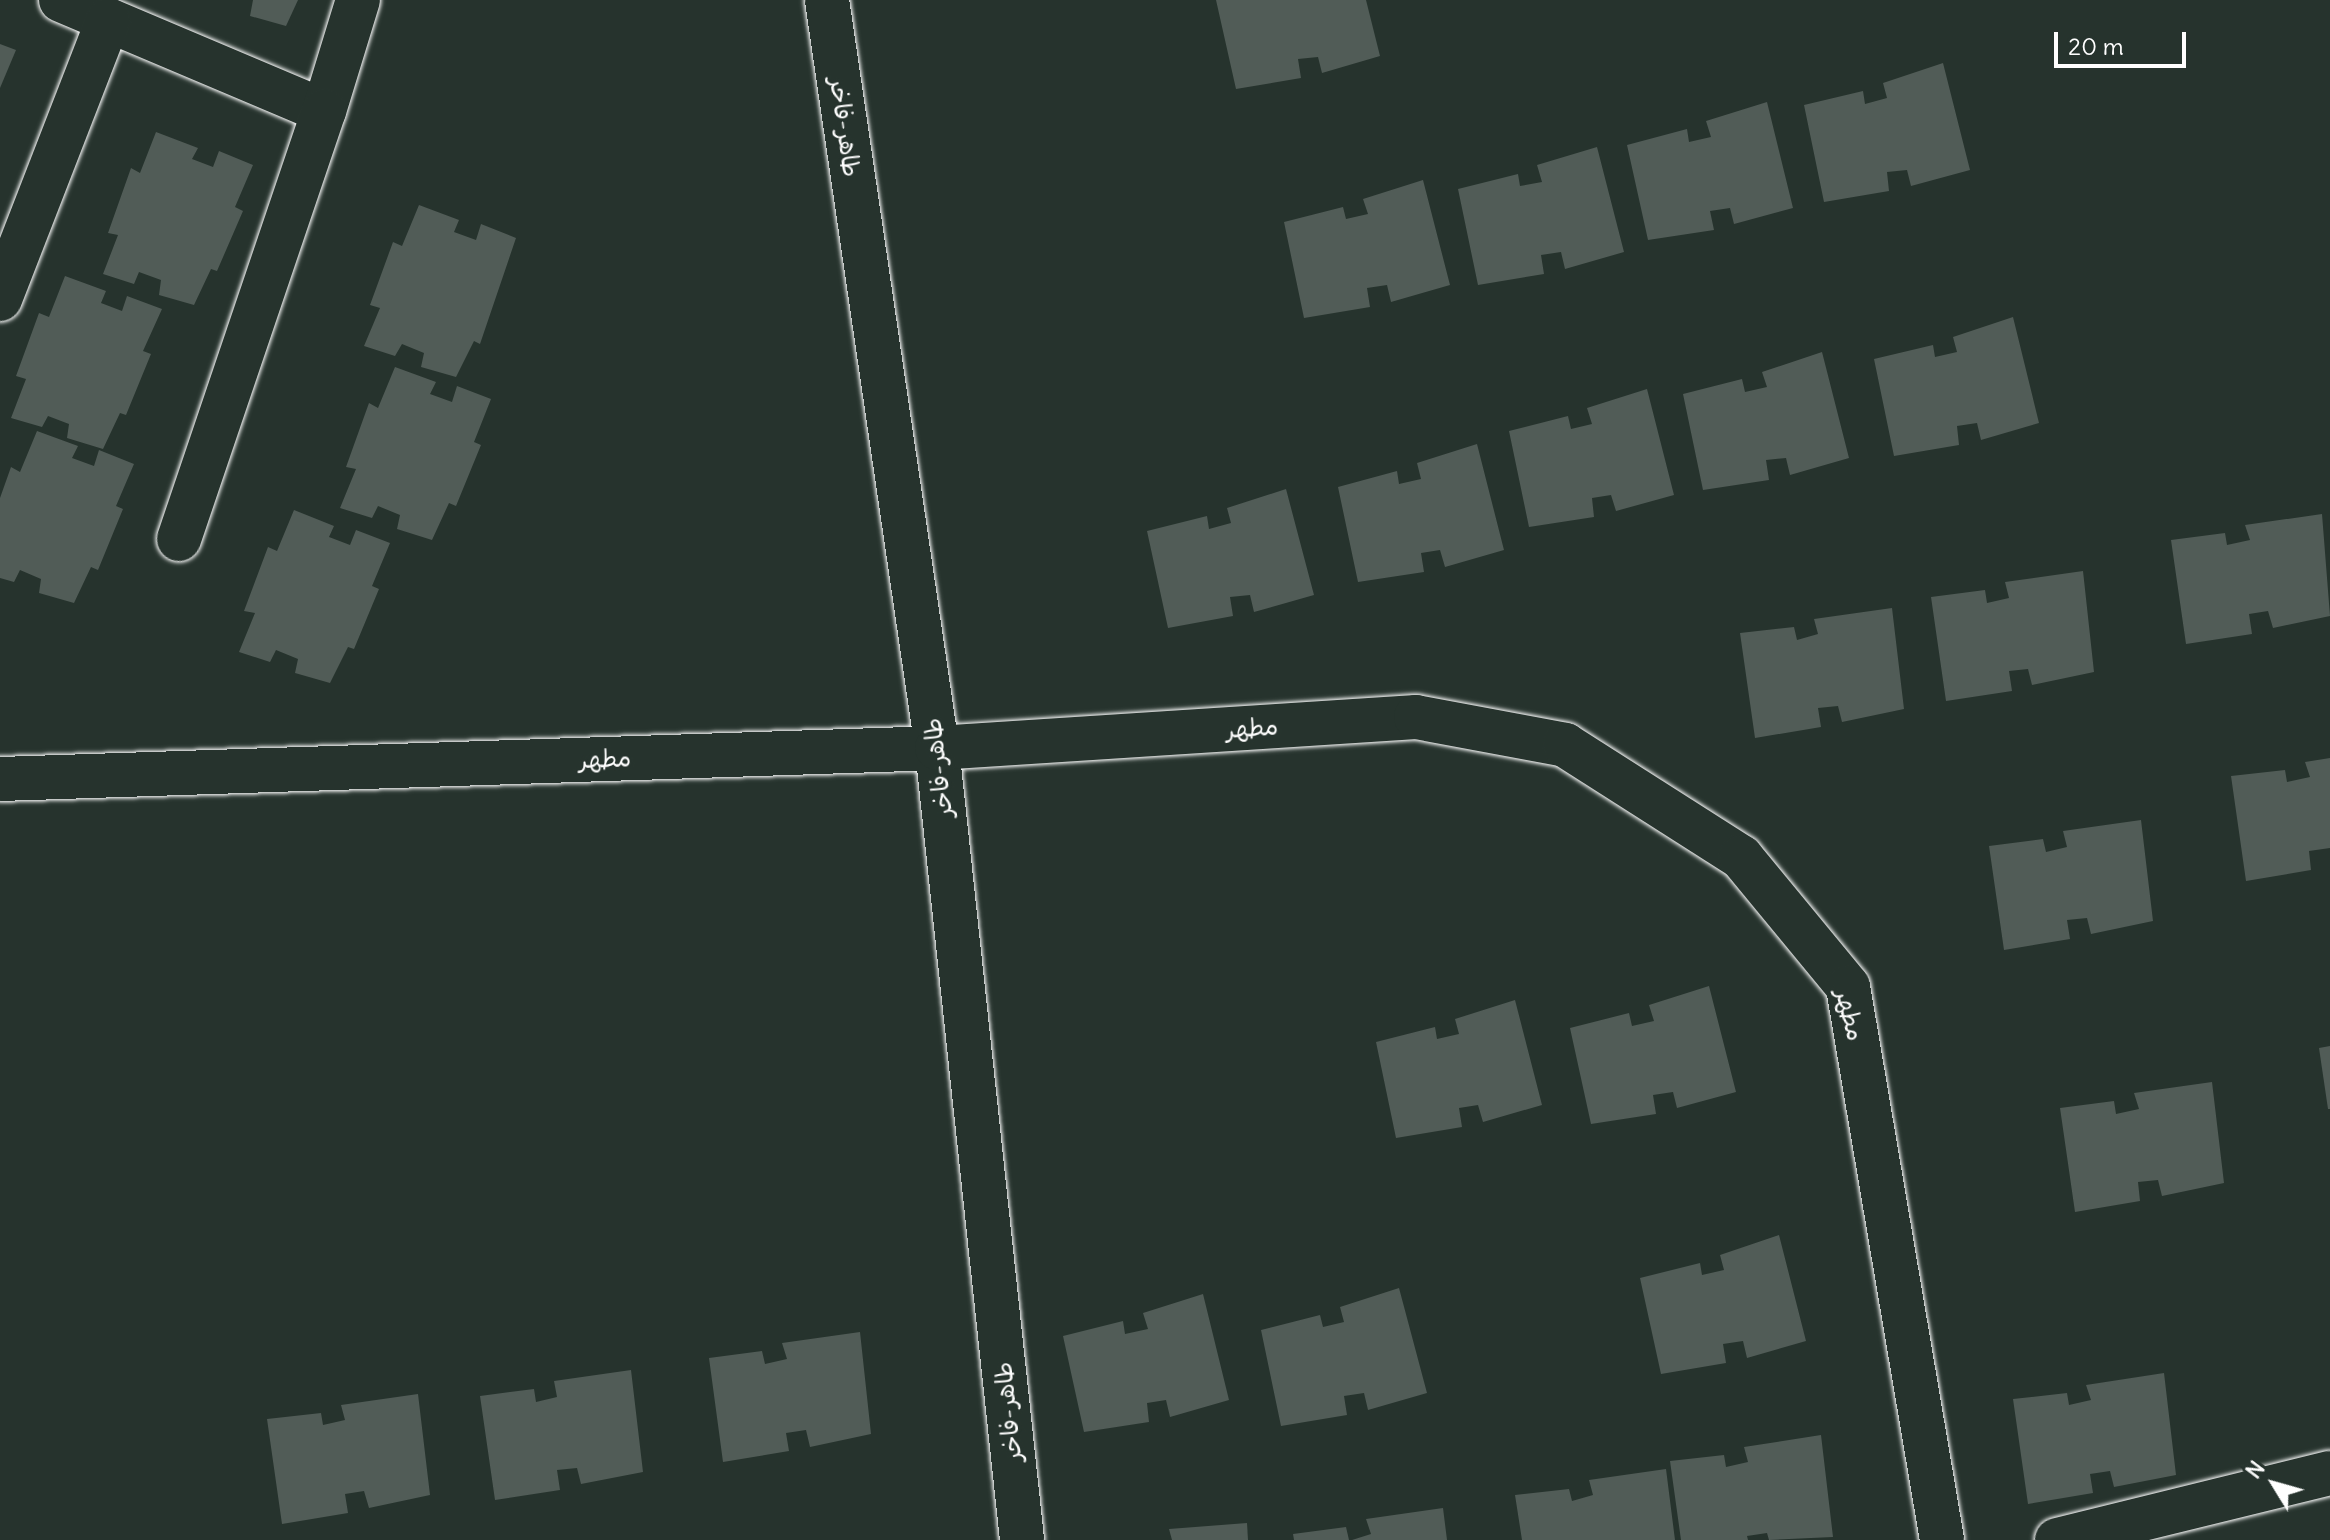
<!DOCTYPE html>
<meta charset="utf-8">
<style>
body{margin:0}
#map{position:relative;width:2330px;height:1540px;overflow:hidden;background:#26332d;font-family:Delius,"Playpen Sans Arabic",sans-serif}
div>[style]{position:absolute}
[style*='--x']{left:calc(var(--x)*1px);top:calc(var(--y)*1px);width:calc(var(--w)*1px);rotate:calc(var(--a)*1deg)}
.building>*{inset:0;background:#515c57}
.roads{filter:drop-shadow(0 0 2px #fff) drop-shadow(0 0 2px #fff)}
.minor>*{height:44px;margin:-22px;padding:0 22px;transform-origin:22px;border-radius:22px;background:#26332d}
span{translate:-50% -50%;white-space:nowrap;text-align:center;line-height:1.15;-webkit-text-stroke:8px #26332d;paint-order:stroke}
.street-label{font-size:24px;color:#fff}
.north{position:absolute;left:2234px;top:1444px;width:80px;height:80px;-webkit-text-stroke:6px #26332d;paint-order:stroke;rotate:307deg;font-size:22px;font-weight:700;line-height:32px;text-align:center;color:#fff}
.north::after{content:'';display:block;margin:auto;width:28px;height:36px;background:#fff;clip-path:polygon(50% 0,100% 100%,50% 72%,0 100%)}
.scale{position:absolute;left:2054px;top:32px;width:132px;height:36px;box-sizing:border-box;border:4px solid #fff;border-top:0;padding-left:10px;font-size:24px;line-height:28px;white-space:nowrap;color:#fff;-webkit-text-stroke:6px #26332d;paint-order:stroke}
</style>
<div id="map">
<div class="building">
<i style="clip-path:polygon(253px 0,298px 0,286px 26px,250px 16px)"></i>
<i style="clip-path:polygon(1216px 0,1366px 0,1380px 56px,1322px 73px,1318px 57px,1298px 59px,1301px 78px,1236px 89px)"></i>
<i style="clip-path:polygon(0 44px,16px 50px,0 88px)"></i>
<i style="clip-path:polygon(1943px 63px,1970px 170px,1911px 186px,1907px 170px,1887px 172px,1889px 191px,1824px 202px,1804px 105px,1863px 91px,1865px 104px,1887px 98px,1883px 83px)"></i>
<i style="clip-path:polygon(1767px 102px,1793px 208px,1734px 224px,1730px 208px,1710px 211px,1714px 230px,1648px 240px,1627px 145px,1687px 129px,1689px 142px,1711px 137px,1706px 121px)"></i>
<i style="clip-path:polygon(156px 132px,198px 148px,192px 159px,213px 167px,219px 151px,253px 165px,235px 207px,243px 211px,217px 271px,211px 269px,194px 305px,159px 295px,161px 280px,139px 272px,134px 284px,103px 274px,118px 235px,108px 233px,131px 168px,140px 173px)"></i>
<i style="clip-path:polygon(1597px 147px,1624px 252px,1565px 269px,1561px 252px,1541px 255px,1544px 274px,1478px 285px,1458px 189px,1518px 174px,1520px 186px,1542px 182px,1537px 165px)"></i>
<i style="clip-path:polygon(1423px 180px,1450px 285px,1391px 302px,1387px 285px,1367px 288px,1370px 307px,1304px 318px,1284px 222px,1343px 207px,1346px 219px,1368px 214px,1363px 199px)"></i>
<i style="clip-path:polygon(419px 205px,459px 220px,454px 232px,476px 240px,481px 224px,516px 238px,480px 344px,474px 341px,456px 377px,421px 367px,424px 353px,402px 344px,395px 356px,364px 346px,380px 308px,370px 305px,393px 242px,402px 246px)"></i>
<i style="clip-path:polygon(65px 276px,106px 291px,101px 303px,122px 311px,127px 296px,162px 309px,143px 351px,151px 354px,126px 415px,120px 413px,103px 449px,67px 438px,69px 424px,48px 416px,42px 427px,11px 418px,26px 379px,16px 376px,39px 313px,49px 317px)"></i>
<i style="clip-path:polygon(2013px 317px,2039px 423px,1981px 440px,1977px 423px,1957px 426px,1959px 445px,1894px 456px,1874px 359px,1933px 345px,1935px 357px,1957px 352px,1953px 337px)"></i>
<i style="clip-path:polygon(1822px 352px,1849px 458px,1790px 475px,1786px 458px,1766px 460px,1769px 480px,1703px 490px,1683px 394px,1742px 379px,1745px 392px,1767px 387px,1762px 372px)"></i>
<i style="clip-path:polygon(395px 367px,436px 382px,430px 394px,452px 402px,457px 386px,491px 399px,474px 442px,481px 445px,456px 506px,449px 503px,432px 540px,397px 529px,400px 515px,378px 506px,372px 518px,340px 508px,356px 469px,346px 467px,369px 403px,378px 408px)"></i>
<i style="clip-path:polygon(1647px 389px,1674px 495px,1616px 511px,1611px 495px,1592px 498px,1594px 517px,1529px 527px,1509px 431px,1568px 416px,1571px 429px,1592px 424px,1587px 408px)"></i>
<i style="clip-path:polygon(37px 431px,78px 446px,72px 458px,94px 466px,99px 450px,134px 464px,116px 506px,123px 509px,98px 570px,91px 567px,74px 603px,39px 593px,41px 579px,20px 570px,14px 582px,0 578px,0 498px,11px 467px,20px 472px)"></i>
<i style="clip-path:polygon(1477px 444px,1504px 550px,1445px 567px,1440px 550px,1421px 553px,1424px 572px,1358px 582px,1338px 487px,1397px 471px,1399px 484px,1421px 479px,1417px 463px)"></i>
<i style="clip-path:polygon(1286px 489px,1314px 595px,1254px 612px,1250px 595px,1230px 597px,1233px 616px,1168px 628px,1147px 531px,1207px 516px,1209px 529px,1231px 523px,1227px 508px)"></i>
<i style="clip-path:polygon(294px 510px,334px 526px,329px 537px,350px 545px,356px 530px,390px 543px,372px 586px,379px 589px,354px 649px,348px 647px,330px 683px,295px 673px,298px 659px,276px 650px,270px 662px,239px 652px,255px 613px,244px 611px,268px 547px,277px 551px)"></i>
<i style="clip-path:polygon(2322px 514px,2330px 616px,2273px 628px,2268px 611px,2249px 614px,2252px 634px,2186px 644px,2171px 540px,2225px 533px,2227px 545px,2250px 540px,2245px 525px)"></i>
<i style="clip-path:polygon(2083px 571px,2094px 672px,2032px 685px,2028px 669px,2009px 671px,2012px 691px,1946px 701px,1931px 597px,1985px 590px,1987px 603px,2009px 598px,2005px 582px)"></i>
<i style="clip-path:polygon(1892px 608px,1904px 709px,1842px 722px,1838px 706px,1818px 708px,1821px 727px,1755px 738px,1740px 633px,1794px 627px,1797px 640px,1818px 634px,1814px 619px)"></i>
<i style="clip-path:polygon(2330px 758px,2330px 848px,2309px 851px,2311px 870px,2246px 881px,2231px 776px,2285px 770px,2287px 782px,2310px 777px,2305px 762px)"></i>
<i style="clip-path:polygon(2141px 820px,2153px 921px,2091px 934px,2087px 918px,2067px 920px,2070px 939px,2004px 950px,1989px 846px,2043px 839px,2046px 852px,2067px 847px,2063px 831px)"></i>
<i style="clip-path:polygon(1709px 986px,1736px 1092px,1677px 1108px,1673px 1092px,1653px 1095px,1656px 1114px,1591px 1124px,1570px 1028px,1629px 1013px,1632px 1026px,1654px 1021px,1649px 1005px)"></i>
<i style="clip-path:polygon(1515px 1000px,1542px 1105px,1483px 1122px,1478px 1105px,1459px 1108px,1462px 1127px,1396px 1138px,1376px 1042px,1435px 1027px,1437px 1039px,1459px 1034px,1455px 1019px)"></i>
<i style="clip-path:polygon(2330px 1046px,2330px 1109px,2328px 1109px,2319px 1048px)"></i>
<i style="clip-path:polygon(2212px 1082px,2224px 1183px,2162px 1196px,2158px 1180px,2138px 1182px,2140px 1201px,2075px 1212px,2060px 1108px,2114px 1101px,2116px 1114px,2139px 1109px,2134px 1093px)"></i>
<i style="clip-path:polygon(1779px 1235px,1806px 1341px,1747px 1358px,1743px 1341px,1723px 1344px,1726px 1363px,1661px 1374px,1640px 1278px,1700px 1263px,1702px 1275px,1724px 1270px,1720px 1255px)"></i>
<i style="clip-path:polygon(1399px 1288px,1427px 1393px,1368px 1410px,1364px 1393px,1344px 1396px,1347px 1415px,1281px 1426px,1261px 1330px,1320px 1315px,1323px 1327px,1344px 1322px,1340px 1307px)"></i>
<i style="clip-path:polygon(1203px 1294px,1229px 1400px,1170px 1417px,1166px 1400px,1147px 1403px,1149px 1422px,1084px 1432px,1063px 1336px,1123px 1321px,1125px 1334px,1148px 1329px,1143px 1313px)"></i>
<i style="clip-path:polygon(860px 1332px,871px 1434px,810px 1447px,806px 1430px,786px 1433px,789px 1451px,723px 1462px,709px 1358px,762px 1351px,765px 1364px,787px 1359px,782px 1343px)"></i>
<i style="clip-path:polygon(631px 1370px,643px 1472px,581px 1484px,577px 1468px,557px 1470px,560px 1490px,495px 1500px,480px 1396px,534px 1389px,536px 1402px,557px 1397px,554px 1381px)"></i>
<i style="clip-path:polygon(2164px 1373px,2176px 1475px,2114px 1487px,2110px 1471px,2090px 1474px,2093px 1493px,2028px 1504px,2013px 1399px,2067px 1393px,2069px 1405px,2091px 1400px,2086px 1385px)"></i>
<i style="clip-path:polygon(418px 1394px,430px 1495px,369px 1508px,364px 1491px,345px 1494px,348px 1513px,282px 1524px,267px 1419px,321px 1413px,323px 1425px,345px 1420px,341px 1405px)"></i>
<i style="clip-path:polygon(1821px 1435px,1833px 1537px,1769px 1540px,1767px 1533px,1747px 1536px,1748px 1540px,1681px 1540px,1670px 1461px,1724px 1455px,1726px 1467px,1748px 1462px,1744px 1447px)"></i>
<i style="clip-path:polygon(1666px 1469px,1675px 1540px,1522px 1540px,1515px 1495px,1569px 1489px,1572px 1501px,1593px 1495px,1589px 1480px)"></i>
<i style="clip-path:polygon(1443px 1508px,1447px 1540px,1352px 1540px,1371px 1534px,1366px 1519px)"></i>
<i style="clip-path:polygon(1247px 1523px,1248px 1540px,1172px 1540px,1169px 1529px)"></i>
<i style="clip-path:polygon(1346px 1527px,1349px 1540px,1294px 1540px,1293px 1534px)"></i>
</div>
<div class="roads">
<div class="minor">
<i style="--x:61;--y:0;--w:285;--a:22.9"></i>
<i style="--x:324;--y:111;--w:116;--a:-73"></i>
<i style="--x:827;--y:0;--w:756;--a:81.63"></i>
<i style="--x:937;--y:748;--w:797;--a:83.87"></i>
<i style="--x:0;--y:299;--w:299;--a:-68.8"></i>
<i style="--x:179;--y:539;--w:452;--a:-71.3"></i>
<i style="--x:0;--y:779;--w:938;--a:-1.89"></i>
<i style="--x:937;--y:748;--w:480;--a:-3.7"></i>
<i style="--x:1416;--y:717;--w:152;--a:10.6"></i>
<i style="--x:1565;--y:745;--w:209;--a:32.5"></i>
<i style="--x:1741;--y:857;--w:168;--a:50.5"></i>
<i style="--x:1848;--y:987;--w:561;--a:80.35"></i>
<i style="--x:2057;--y:1540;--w:281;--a:-13.8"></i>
</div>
</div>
<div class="street-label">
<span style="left:845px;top:127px;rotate:82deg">طاهر-فاخر</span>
<span style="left:1252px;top:728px;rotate:-4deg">مطهر</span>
<span style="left:605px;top:759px;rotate:-2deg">مطهر</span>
<span style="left:938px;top:768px;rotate:-97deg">طاهر-فاخر</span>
<span style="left:1850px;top:1015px;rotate:76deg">مطهر</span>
<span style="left:1008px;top:1412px;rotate:-96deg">طاهر-فاخر</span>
</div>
<div class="north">N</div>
<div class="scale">20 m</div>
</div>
